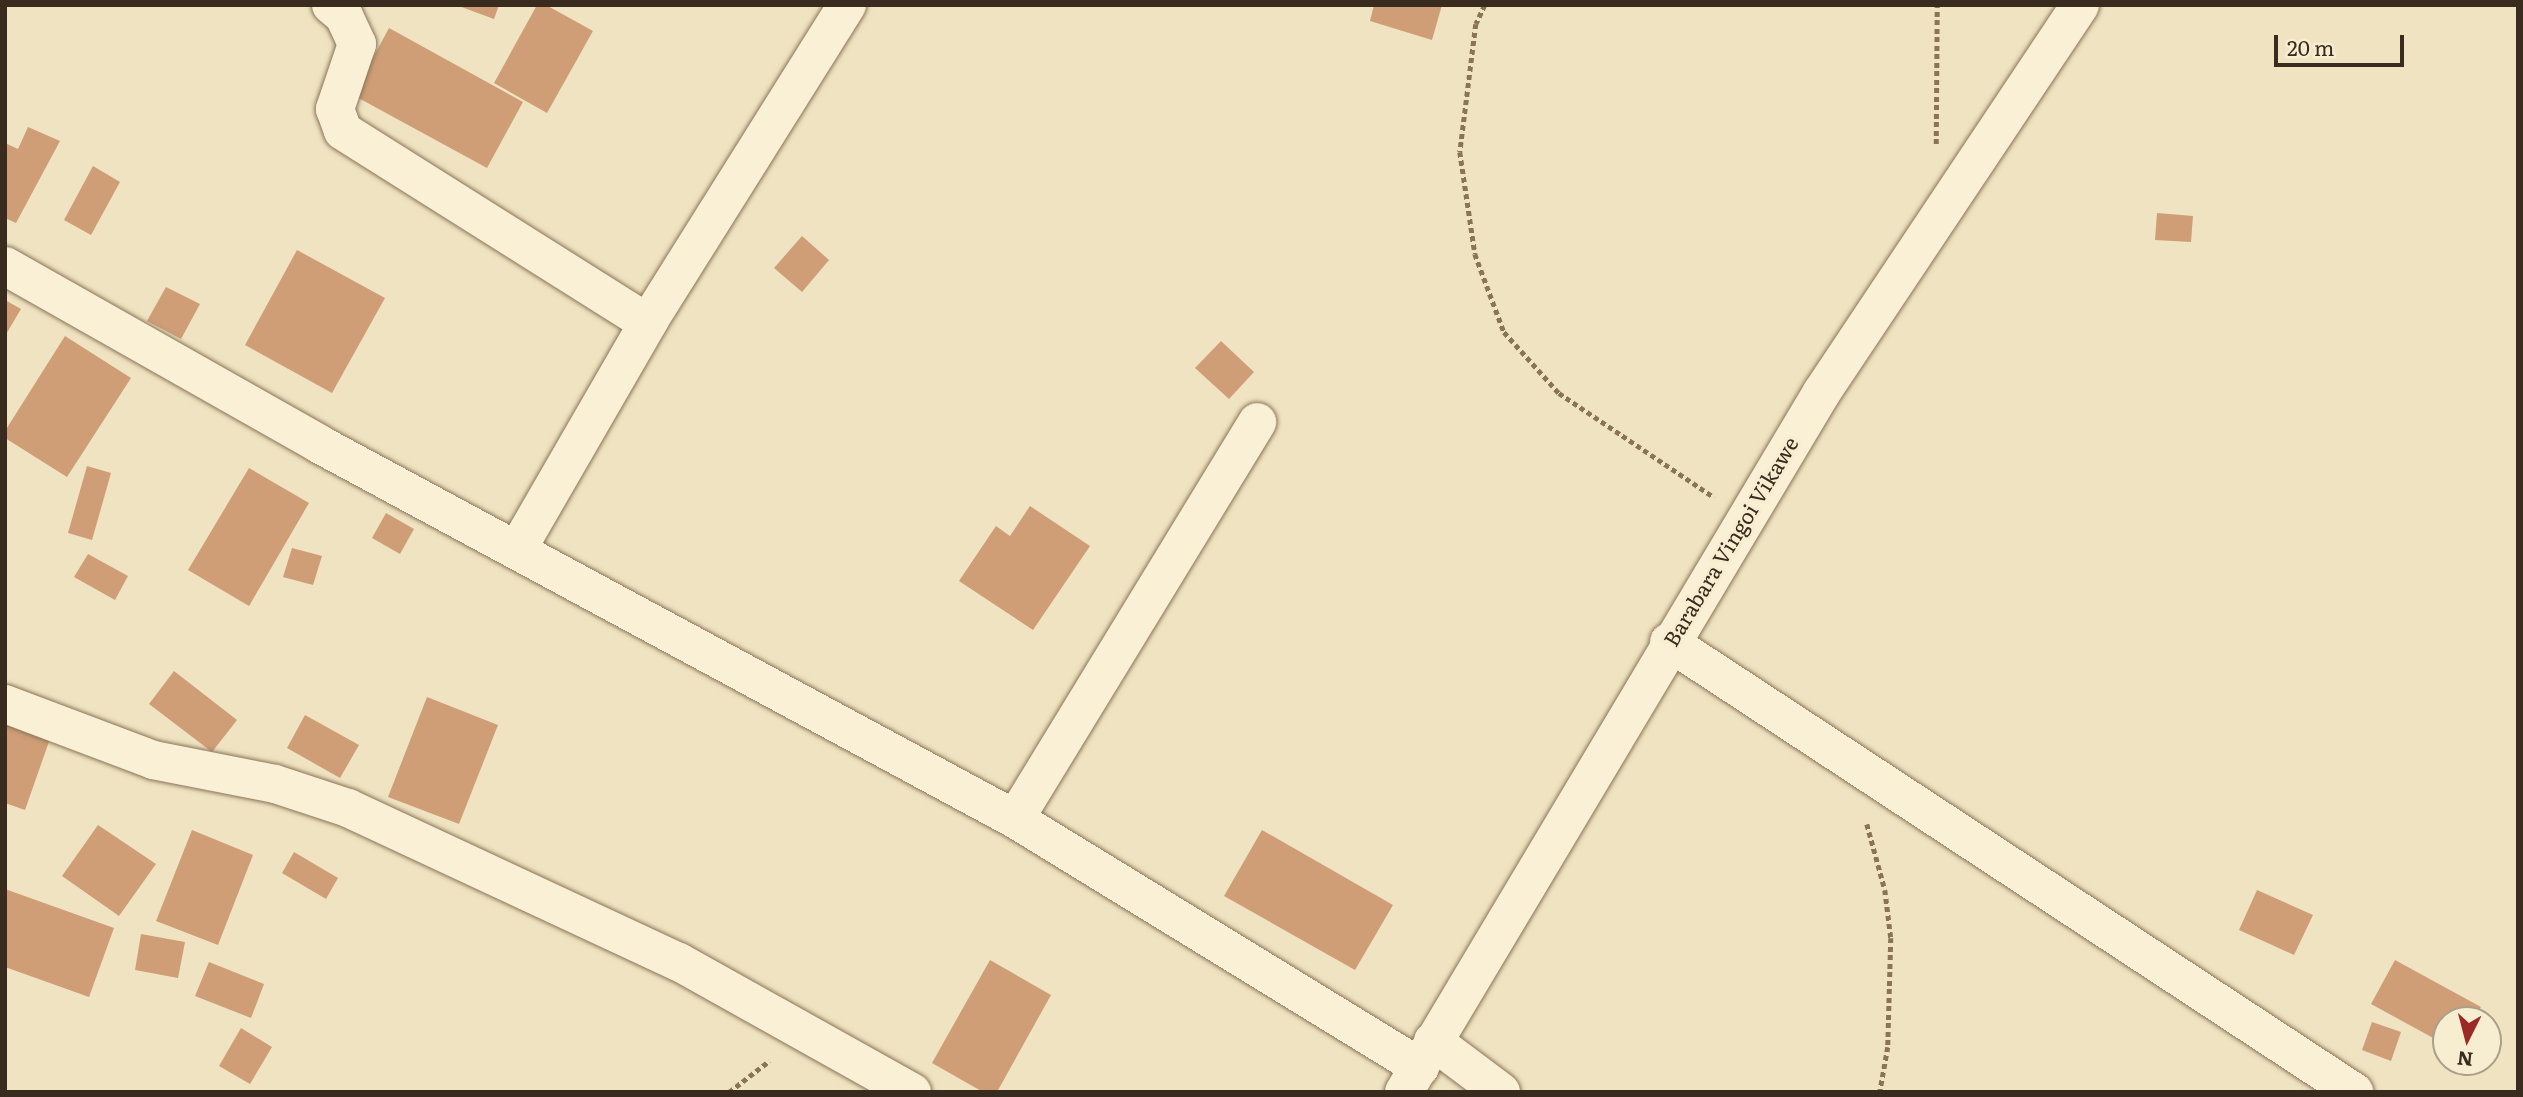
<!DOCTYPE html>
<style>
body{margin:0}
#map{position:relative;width:2523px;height:1097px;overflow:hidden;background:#efe3c1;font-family:Literata,serif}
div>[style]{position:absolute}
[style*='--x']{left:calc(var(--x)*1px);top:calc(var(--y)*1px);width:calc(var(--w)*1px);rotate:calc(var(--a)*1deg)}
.building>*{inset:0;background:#cf9e76}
.path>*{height:4.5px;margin-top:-2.25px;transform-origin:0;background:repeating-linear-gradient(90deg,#8a7458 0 5px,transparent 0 8.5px)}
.roads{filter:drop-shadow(0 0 2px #8a7458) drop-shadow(0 0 2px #8a7458)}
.street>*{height:38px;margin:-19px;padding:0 19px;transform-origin:19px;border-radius:19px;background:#faf0d5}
span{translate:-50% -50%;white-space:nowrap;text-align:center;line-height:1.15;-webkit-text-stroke:6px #f7edd1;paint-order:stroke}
.street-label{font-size:21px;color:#392b1d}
.frame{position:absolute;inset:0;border:7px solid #392b1d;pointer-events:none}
.north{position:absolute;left:2432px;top:1006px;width:70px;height:70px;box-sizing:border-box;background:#f7edd1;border:2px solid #ab9f89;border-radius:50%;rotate:186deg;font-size:19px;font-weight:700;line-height:28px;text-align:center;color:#392b1d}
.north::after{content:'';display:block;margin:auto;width:24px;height:32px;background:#9b2a26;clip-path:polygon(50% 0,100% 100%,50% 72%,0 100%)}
.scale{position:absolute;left:2274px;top:35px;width:130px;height:32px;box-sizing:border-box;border:4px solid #392b1d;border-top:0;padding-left:9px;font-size:21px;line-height:24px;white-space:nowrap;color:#392b1d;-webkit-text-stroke:5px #f7edd1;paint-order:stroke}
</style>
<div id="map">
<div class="building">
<i style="clip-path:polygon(456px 5px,499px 5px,494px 19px)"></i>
<i style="clip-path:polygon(537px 5px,546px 5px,593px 31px,547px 113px,494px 83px)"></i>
<i style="clip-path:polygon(1374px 5px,1442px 5px,1432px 40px,1370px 21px)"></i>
<i style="clip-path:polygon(389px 28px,523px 102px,487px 168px,353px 95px)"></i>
<i style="clip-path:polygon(28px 127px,60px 141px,16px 223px,5px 218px,5px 143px,18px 149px)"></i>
<i style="clip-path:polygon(93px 166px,120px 182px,91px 235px,64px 220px)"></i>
<i style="clip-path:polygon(2157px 213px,2193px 216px,2191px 242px,2155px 240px)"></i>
<i style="clip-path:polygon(802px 236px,829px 260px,802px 292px,774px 268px)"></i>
<i style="clip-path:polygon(297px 250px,385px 298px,332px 393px,245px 345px)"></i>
<i style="clip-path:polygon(166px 287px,200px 304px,181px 339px,147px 321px)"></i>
<i style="clip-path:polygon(5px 300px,21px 309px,5px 336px)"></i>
<i style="clip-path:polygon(65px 336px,131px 378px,67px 477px,5px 438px,5px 431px)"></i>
<i style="clip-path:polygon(1221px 341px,1254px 372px,1229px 399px,1195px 368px)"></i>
<i style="clip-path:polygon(87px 466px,111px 473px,92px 540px,68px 533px)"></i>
<i style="clip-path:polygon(249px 468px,309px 503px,249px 606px,188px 570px)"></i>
<i style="clip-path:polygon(1030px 506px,1090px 546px,1033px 630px,959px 581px,996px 526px,1010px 536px)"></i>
<i style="clip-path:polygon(386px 513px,414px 529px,400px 554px,372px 538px)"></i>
<i style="clip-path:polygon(292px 548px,322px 556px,313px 585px,283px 577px)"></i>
<i style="clip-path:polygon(88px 554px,128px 576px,115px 600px,74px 577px)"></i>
<i style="clip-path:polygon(174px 671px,237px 720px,212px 752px,149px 704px)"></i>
<i style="clip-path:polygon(427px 697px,498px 725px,459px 824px,388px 797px)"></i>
<i style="clip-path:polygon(305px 715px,359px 745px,340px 778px,287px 748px)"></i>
<i style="clip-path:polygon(5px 717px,52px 733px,25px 810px,5px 803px)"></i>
<i style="clip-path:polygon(98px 825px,156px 864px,119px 916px,62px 876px)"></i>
<i style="clip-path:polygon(192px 830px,253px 855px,218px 945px,156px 921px)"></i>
<i style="clip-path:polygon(1262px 830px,1393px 905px,1355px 970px,1224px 896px)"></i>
<i style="clip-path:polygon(294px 852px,338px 878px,326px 899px,282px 873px)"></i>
<i style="clip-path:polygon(5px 889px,114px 928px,89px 997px,5px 967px)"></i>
<i style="clip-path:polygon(2257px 890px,2313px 915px,2294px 955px,2239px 930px)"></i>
<i style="clip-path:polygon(141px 934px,185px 942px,178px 978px,135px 970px)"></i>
<i style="clip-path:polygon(990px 960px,1051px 995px,997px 1092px,983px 1092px,932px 1063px)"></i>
<i style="clip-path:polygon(2395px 960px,2481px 1007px,2474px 1020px,2446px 1020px,2446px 1045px,2371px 1004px)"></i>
<i style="clip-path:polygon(209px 962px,264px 984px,251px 1018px,195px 996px)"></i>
<i style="clip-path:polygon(2372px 1022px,2401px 1032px,2391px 1061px,2362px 1050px)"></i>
<i style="clip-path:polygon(241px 1028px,272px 1047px,250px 1084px,219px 1066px)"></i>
</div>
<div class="path">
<i style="--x:1485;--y:5;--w:21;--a:115"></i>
<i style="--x:1476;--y:24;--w:129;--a:97.1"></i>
<i style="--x:1460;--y:152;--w:103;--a:81.6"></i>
<i style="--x:1475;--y:254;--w:83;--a:69.6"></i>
<i style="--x:1504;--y:332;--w:82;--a:48"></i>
<i style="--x:1559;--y:393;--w:187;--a:33.9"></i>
<i style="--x:1936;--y:144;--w:139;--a:-89.6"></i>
<i style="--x:1867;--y:824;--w:68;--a:74.7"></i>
<i style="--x:1885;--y:890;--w:48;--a:82.9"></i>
<i style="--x:1891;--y:938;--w:109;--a:91.6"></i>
<i style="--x:1888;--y:1047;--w:46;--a:100.1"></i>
<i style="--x:729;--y:1092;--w:51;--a:-37.8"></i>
</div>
<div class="roads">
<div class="street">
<i style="--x:331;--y:5;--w:17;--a:40"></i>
<i style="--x:344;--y:16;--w:31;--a:65"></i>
<i style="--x:357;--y:44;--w:69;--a:108.7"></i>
<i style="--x:335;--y:109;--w:23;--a:70"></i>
<i style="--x:343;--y:131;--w:360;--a:32.2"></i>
<i style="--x:5;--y:266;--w:361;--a:29.5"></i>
<i style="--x:319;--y:444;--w:791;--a:28.32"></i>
<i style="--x:1015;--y:819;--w:475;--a:31.5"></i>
<i style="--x:518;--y:548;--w:264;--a:-60"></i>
<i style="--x:650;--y:319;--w:371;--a:-57.9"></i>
<i style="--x:1669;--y:642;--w:820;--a:33.3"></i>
<i style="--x:5;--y:704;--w:158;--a:20.7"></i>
<i style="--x:153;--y:760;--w:124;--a:11.1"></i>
<i style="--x:275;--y:784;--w:77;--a:18.2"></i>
<i style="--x:348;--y:808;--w:365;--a:25"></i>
<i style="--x:679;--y:962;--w:267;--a:29.2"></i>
<i style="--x:1015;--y:819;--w:465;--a:-58.6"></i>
<i style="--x:1433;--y:1041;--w:85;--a:36.9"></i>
<i style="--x:1404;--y:1092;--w:815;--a:-59.16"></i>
<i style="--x:1822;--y:392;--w:465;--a:-56.3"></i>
</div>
</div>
<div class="street-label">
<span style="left:1730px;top:541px;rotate:-59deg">Barabara Vingoi Vikawe</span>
</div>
<div class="frame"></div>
<div class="north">N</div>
<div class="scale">20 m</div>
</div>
